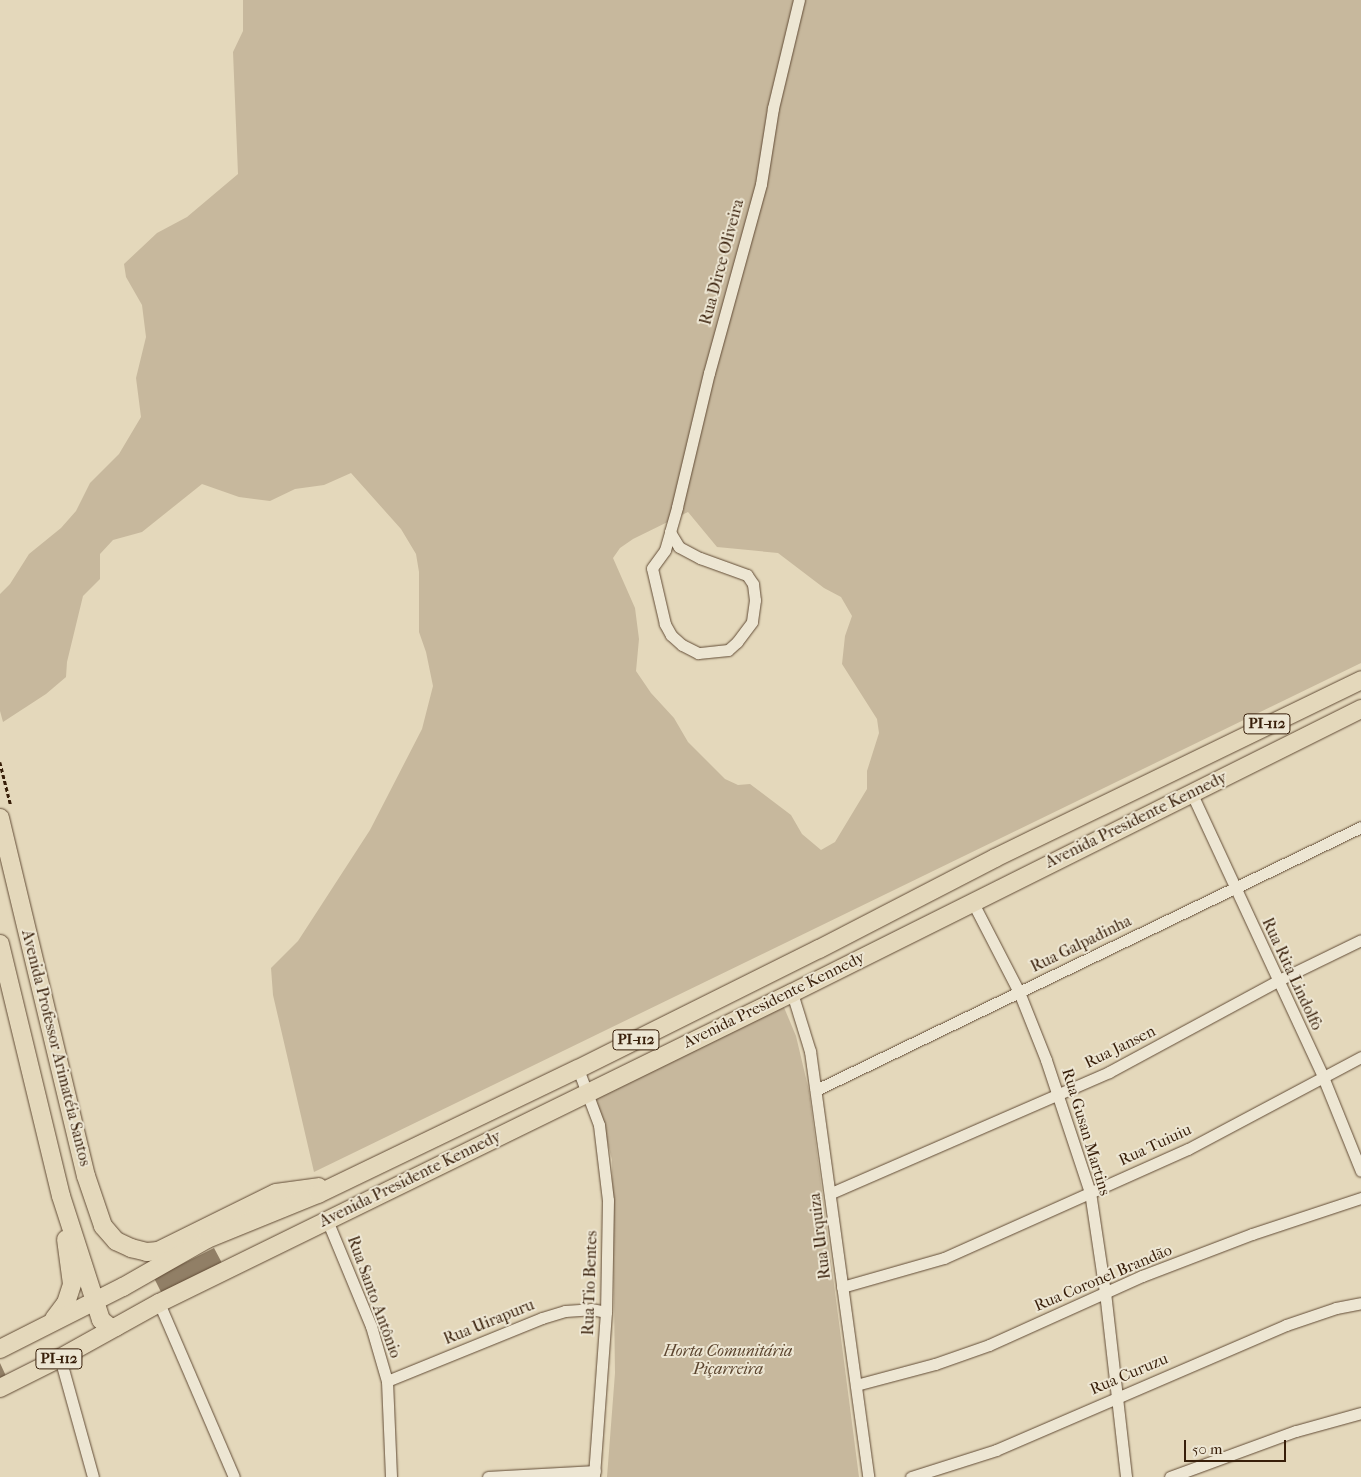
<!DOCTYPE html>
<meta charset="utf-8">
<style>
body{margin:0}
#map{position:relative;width:1361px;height:1477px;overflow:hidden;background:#e4d8bb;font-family:"IM FELL French Canon",serif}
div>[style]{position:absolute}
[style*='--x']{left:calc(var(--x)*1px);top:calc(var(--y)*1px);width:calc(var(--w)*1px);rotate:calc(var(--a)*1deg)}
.green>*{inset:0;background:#c7b89d}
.building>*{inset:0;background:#917f66}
.path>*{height:2.5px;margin-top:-1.25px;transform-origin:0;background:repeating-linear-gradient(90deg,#371e09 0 4px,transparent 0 6.5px)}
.roads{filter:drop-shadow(0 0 1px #624c36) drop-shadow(0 0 1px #624c36)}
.minor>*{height:11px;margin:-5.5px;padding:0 5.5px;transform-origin:5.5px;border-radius:5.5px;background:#ede6d3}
.primary>*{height:18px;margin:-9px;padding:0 9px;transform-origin:9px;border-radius:9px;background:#e4d8bb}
span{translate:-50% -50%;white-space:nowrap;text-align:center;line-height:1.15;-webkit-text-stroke:4px #ede6d3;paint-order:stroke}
.shield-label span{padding:1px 4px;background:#ede6d3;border:1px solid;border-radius:4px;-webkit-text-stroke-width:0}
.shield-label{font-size:15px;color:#371e09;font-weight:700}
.street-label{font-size:16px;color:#371e09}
.park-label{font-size:16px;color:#5b442e;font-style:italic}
.scale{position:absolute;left:1184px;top:1440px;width:102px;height:22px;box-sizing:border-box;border:2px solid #371e09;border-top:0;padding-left:6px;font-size:15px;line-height:18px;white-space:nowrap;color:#371e09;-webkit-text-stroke:4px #ede6d3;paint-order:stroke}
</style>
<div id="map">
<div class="green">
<i style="clip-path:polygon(evenodd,243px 0,1361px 0,1361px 663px,314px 1172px,273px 995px,271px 968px,298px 941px,370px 830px,422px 729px,433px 686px,426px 652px,419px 632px,419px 572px,416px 554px,401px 529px,351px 473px,324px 485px,295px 489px,270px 501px,239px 497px,202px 484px,142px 532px,113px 540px,100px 554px,100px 579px,83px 596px,67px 662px,66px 677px,46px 694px,3px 722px,0 711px,0 594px,10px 584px,29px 554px,61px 528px,76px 511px,90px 483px,119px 454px,141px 417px,136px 378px,146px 337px,142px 305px,126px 277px,124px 264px,157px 233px,187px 217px,238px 174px,233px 52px,243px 31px,243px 0,688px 512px,717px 547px,778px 553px,824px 588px,841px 597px,852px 616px,845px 636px,842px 664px,877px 719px,879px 733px,867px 771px,867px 789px,835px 842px,821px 850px,802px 834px,791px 815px,750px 784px,738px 785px,725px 779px,688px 742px,674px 718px,651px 693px,636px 671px,639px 639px,635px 608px,613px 558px,620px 548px,633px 539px,688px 512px)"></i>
<i style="clip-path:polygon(783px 1005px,796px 1036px,809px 1091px,859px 1477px,607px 1477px,615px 1373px,612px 1160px,596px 1097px)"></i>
</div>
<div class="building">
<i style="clip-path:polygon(214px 1248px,222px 1263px,162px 1294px,154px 1278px)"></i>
<i style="clip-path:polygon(0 1363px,6px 1376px,0 1379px)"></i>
</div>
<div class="path">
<i style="--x:0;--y:762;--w:45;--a:76"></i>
</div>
<div class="roads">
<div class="minor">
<i style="--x:670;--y:532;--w:17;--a:59"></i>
<i style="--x:679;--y:547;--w:24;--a:28"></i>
<i style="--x:700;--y:558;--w:50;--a:19.9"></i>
<i style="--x:747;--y:575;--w:11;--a:56"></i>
<i style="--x:753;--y:584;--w:16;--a:83"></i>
<i style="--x:755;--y:600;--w:22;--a:98"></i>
<i style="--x:752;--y:622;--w:25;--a:127"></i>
<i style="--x:737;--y:642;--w:12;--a:138"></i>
<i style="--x:728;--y:650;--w:30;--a:174"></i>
<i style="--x:698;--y:653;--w:18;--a:-153"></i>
<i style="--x:682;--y:645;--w:15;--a:-138"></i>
<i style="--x:671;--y:635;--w:13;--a:-119"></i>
<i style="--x:665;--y:624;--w:57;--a:-103.1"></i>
<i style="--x:652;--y:568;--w:22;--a:-54"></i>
<i style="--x:665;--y:550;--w:19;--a:-74"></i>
<i style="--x:670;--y:532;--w:26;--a:-74"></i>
<i style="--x:677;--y:507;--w:138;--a:-76.6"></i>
<i style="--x:709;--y:373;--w:196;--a:-74.6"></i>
<i style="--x:761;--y:184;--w:77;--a:-81"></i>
<i style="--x:773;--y:108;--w:111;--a:-76.5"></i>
<i style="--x:1191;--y:792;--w:314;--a:65.1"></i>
<i style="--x:1323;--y:1077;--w:101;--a:68"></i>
<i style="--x:972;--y:901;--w:102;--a:62.7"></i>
<i style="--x:1019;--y:992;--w:73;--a:68.3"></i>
<i style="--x:1046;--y:1060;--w:139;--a:71.6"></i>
<i style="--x:1090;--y:1192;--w:101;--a:81.5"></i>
<i style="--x:1105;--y:1292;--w:186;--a:83.5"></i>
<i style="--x:792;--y:993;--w:61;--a:72.8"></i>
<i style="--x:810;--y:1051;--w:430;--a:82.2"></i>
<i style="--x:578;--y:1069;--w:60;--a:69.4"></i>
<i style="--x:599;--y:1125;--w:76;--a:83.2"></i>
<i style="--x:608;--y:1200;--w:112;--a:91"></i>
<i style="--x:606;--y:1312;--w:165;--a:94.2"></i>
<i style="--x:816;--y:1090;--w:605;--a:-25.76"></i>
<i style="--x:831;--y:1193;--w:303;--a:-23.5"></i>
<i style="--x:1109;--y:1072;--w:191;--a:-28.4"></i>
<i style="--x:1277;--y:981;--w:93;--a:-26"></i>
<i style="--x:327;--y:1220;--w:115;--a:67.5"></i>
<i style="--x:371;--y:1326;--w:57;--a:73.8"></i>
<i style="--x:387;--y:1381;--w:96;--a:87.6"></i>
<i style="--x:842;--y:1287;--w:106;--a:-15.9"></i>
<i style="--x:944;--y:1258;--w:267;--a:-24.1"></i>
<i style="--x:1188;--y:1149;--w:196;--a:-28"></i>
<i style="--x:159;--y:1303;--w:189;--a:66.7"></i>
<i style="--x:60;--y:1358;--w:123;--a:74.5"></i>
<i style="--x:387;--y:1381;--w:167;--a:-22.1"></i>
<i style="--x:542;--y:1318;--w:24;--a:-17"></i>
<i style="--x:565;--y:1311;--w:26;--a:-4"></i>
<i style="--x:591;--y:1309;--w:15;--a:11"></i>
<i style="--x:856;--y:1385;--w:82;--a:-14.9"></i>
<i style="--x:935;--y:1364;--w:57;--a:-19.4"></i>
<i style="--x:989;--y:1345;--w:168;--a:-24.3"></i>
<i style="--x:1142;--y:1276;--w:118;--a:-20.9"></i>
<i style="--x:1252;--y:1234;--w:115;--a:-18.3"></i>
<i style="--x:488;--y:1477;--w:107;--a:-3.2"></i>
<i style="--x:911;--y:1477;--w:89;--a:-17.6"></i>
<i style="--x:996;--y:1450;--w:316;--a:-23.3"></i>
<i style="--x:1286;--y:1325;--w:53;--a:-18.8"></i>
<i style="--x:1336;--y:1308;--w:25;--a:-11"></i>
<i style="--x:1170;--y:1477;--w:134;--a:-20.1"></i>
<i style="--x:1296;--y:1431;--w:67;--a:-15.5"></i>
</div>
<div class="primary">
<i style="--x:0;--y:818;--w:368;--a:76.5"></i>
<i style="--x:86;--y:1176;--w:53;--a:71.2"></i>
<i style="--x:103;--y:1226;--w:20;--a:49"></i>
<i style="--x:116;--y:1241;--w:17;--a:25"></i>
<i style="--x:131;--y:1248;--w:16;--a:14"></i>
<i style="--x:147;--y:1252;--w:11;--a:-5"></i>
<i style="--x:158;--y:1251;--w:131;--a:-26.2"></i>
<i style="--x:276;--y:1193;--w:43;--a:-7.9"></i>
<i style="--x:0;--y:944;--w:259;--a:76.4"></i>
<i style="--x:61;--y:1196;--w:130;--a:72.1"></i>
<i style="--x:101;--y:1320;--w:11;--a:38"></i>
<i style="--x:110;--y:1327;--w:6;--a:0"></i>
<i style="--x:54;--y:1319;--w:20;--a:-53"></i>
<i style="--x:66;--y:1303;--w:20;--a:-72"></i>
<i style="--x:72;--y:1284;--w:45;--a:-97.6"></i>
<i style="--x:0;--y:1349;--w:138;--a:-26.8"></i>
<i style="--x:123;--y:1287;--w:97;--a:-29.7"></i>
<i style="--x:207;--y:1239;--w:120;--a:-22.1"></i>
<i style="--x:318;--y:1194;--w:288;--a:-25.7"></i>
<i style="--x:578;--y:1069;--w:269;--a:-26.5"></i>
<i style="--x:819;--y:949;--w:198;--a:-27.3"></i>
<i style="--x:995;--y:858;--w:407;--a:-25.9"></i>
<i style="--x:0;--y:1388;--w:67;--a:-26.6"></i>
<i style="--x:60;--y:1358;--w:113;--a:-29.1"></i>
<i style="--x:159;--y:1303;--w:705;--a:-26.09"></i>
<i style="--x:792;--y:993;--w:636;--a:-26.52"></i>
</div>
</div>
<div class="shield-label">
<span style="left:1267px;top:724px">PI-112</span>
<span style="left:636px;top:1040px">PI-112</span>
<span style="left:59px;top:1359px">PI-112</span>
</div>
<div class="street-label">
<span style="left:722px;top:262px;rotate:-75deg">Rua Dirce Oliveira</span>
<span style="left:1136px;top:820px;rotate:-26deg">Avenida Presidente Kennedy</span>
<span style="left:1081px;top:944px;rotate:-26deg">Rua Galpadinha</span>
<span style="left:1292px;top:974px;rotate:65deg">Rua Rita Lindolfo</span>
<span style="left:774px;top:1000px;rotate:-26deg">Avenida Presidente Kennedy</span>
<span style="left:1120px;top:1047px;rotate:-26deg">Rua Jansen</span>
<span style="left:56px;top:1048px;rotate:76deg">Avenida Professor Arimatéia Santos</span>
<span style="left:1086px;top:1132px;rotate:73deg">Rua Gusan Martins</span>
<span style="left:1155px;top:1145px;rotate:-25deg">Rua Tuiuiu</span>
<span style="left:410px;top:1179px;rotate:-26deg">Avenida Presidente Kennedy</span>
<span style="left:820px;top:1236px;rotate:-97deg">Rua Urquiza</span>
<span style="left:1103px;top:1278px;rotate:-23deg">Rua Coronel Brandão</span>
<span style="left:590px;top:1283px;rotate:-88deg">Rua Tio Bentes</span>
<span style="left:374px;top:1297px;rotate:70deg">Rua Santo Antônio</span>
<span style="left:489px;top:1322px;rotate:-22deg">Rua Uirapuru</span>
<span style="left:1129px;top:1374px;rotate:-23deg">Rua Curuzu</span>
</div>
<div class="park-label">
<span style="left:728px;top:1360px">Horta Comunitária<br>Piçarreira</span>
</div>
<div class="scale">50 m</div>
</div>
